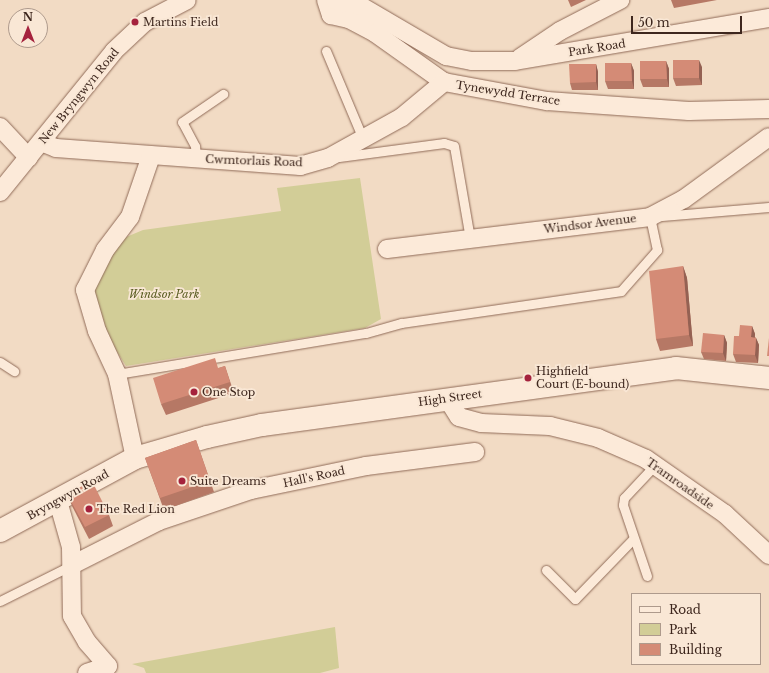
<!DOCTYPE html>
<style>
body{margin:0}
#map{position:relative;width:769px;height:673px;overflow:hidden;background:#f2dbc4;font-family:"Libre Baskerville",serif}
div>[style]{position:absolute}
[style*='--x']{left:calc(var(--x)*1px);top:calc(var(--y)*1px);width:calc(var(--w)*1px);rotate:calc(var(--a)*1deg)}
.green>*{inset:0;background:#d2cd97}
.roads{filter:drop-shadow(0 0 1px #906b58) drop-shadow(0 0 1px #906b58)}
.service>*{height:9px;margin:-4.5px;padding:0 4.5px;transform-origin:4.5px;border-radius:4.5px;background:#fcead9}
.minor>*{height:18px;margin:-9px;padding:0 9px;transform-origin:9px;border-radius:9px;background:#fcead9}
.tertiary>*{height:22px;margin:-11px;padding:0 11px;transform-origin:11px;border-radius:11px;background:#fcead9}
.wall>*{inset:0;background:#b67865}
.shaded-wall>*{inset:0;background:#946153}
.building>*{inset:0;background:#d48b76}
.dots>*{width:11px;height:11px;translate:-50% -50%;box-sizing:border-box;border:2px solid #f9e7d5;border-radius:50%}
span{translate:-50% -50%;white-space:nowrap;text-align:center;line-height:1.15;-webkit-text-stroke:3.5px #f9e7d5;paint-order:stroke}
.poi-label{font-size:11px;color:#3e271e}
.left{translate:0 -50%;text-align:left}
.street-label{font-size:11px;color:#3e271e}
.park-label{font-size:11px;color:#5a5d22;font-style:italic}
.legend{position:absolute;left:631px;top:593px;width:130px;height:72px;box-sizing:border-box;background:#f9e7d5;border:1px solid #ae9a8c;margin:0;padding:5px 7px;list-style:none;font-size:12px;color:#3e271e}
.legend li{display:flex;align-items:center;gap:8px;height:20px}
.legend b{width:20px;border:1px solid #ae9a8c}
.north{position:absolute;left:8px;top:8px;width:40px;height:40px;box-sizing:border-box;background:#f9e7d5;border:1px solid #ae9a8c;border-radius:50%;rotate:0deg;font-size:11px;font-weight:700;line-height:16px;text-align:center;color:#3e271e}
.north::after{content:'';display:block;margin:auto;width:14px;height:18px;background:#a5223d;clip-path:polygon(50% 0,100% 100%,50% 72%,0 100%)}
.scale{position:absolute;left:631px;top:16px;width:111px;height:18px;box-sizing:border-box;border:2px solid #3e271e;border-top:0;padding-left:5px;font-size:12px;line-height:14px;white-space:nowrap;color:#3e271e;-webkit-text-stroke:3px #f9e7d5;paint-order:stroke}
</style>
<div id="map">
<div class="green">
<i style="clip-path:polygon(360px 178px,381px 319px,365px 328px,126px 366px,110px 341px,94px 291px,119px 240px,143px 230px,281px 211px,277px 188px)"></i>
<i style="clip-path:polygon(335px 627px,339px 668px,320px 673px,146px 673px,144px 668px,132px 664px)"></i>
</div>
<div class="roads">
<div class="service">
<i style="--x:326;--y:51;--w:95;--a:67.2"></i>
<i style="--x:339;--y:157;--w:106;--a:-7.6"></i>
<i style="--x:444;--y:143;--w:10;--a:17"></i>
<i style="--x:454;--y:146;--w:94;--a:80.2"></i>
<i style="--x:196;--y:159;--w:13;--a:-94"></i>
<i style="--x:195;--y:146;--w:27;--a:-118"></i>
<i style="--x:182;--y:122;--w:50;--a:-34.3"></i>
<i style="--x:0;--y:362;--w:17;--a:33"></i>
<i style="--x:117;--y:374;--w:252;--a:-9.4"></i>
<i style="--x:366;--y:333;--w:37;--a:-16"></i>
<i style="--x:402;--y:323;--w:221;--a:-8.3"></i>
<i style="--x:621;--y:291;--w:55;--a:-48.7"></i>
<i style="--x:657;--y:250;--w:34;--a:-102"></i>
<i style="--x:650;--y:217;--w:119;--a:-4.8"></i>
<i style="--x:546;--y:570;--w:41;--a:45"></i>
<i style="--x:575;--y:599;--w:83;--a:-46"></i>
<i style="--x:647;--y:576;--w:75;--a:-108.7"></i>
<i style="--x:623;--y:505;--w:7;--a:-82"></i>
<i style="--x:624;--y:498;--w:44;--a:-46.8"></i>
<i style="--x:0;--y:601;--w:80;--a:-26.6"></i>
</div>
<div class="minor">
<i style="--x:326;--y:0;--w:16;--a:72"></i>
<i style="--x:331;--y:15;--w:18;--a:13"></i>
<i style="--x:349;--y:19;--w:30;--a:28"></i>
<i style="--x:375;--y:33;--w:85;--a:35.4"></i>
<i style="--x:444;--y:82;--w:105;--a:10.5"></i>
<i style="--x:547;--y:101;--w:142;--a:4"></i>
<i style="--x:689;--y:111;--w:80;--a:-1.4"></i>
<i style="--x:335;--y:0;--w:25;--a:12"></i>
<i style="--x:359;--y:5;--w:101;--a:30.4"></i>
<i style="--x:446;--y:56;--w:26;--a:11"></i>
<i style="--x:472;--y:61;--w:43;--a:0"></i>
<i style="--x:515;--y:61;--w:258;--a:-9.6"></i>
<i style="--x:520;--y:58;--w:48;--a:-34"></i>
<i style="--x:560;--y:31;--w:68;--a:-27.3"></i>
<i style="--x:0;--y:127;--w:42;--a:46.9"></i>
<i style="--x:41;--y:142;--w:16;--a:22"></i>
<i style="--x:56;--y:148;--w:245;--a:4.2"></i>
<i style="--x:300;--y:166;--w:29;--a:-16"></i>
<i style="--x:328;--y:158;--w:85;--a:-29"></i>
<i style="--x:402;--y:117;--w:55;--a:-39.8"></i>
<i style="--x:0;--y:192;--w:181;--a:-51"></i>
<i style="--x:114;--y:51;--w:42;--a:-43.1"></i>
<i style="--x:145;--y:22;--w:47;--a:-27.6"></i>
<i style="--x:387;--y:249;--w:265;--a:-6.9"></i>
<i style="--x:650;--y:217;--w:38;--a:-28"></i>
<i style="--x:684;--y:199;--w:105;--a:-36.1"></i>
<i style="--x:447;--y:398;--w:22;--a:58"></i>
<i style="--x:459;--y:417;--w:23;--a:15"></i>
<i style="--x:481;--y:423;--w:69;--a:2.5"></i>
<i style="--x:550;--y:426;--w:49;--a:14"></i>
<i style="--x:598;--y:438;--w:52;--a:23.6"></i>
<i style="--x:646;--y:459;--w:96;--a:34.8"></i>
<i style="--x:725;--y:514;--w:60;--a:43"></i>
<i style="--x:135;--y:458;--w:86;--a:-102.1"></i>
<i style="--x:117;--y:374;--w:47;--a:-114.9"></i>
<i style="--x:97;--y:331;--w:43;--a:-106.3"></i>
<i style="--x:85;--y:290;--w:45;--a:-63.4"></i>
<i style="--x:105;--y:250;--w:41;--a:-52.9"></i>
<i style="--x:130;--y:217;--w:65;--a:-71"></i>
<i style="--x:58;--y:501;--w:48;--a:74.2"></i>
<i style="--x:71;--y:547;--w:69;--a:89.2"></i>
<i style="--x:72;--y:616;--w:30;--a:60"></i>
<i style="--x:87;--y:642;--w:32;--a:49"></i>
<i style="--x:108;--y:666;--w:22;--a:162"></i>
<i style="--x:72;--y:565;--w:97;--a:-26.8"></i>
<i style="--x:159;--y:521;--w:97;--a:-18.6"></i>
<i style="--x:251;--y:490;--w:117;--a:-11.8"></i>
<i style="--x:366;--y:466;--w:110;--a:-7.3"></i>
</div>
<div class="tertiary">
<i style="--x:0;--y:531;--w:153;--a:-28.4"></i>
<i style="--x:135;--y:458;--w:75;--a:-16.3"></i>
<i style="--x:207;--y:437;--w:56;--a:-12.3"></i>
<i style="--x:262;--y:425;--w:418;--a:-7.8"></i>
<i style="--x:676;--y:368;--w:94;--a:6.1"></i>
</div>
</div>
<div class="wall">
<i style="clip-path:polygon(568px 0,586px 0,571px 7px)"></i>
<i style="clip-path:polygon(671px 0,717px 0,674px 8px)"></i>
<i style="clip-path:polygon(666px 61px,669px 69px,669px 87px,643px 87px,640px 79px)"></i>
<i style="clip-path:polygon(631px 63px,634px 71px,634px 89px,608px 89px,605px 81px)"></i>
<i style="clip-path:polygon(596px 64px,598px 72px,598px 90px,572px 90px,570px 83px)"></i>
<i style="clip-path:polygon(702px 67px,702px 85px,676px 86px,673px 78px)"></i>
<i style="clip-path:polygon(683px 266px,687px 278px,693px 346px,660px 351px,656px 339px)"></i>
<i style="clip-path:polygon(752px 326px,755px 334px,755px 337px,756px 338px,759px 345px,758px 363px,736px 362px,733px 354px,739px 336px)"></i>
<i style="clip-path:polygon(724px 335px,727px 343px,726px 361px,704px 359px,701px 352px)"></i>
<i style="clip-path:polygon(225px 366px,234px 393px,166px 415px,161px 404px,219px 368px)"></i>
<i style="clip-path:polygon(196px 440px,214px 492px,164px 510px,145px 458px)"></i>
<i style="clip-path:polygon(67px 494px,109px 515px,113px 526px,89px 539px,72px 506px)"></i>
</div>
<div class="shaded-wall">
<i style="clip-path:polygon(699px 60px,702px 67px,702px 85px,699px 78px)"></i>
<i style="clip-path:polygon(666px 61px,669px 69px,669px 87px,667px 79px)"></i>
<i style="clip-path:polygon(631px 63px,634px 71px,634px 89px,632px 81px)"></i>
<i style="clip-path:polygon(596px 64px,598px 72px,598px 90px,596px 82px)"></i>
<i style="clip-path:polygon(683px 266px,687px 278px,693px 346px,689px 335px)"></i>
<i style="clip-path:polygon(752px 326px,755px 334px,754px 345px,751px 337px)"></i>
<i style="clip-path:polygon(724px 335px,727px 343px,726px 361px,723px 353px)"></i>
<i style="clip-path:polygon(756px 338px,759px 345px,758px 363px,755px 355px)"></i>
</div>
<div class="building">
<i style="clip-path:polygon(673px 60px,699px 60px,699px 78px,673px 78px)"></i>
<i style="clip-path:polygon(640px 61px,666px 61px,667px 79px,640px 79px)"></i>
<i style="clip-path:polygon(605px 63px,631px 63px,632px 81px,605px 81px)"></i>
<i style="clip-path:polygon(569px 64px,596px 64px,596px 82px,570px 83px)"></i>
<i style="clip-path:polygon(683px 266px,689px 335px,656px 339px,649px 271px)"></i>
<i style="clip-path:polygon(740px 325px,752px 326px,751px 337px,756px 338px,755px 355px,733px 354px,734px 336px,739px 336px)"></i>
<i style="clip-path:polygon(703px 333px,724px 335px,723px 353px,701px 352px)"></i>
<i style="clip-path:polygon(769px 338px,769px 356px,767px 356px)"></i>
<i style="clip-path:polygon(215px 358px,218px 368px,225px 366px,230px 382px,161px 404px,153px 378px)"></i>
<i style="clip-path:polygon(196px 440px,210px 481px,160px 498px,145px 458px)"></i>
<i style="clip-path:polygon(92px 481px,109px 515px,85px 527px,67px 494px)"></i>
</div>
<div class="dots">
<i style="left:135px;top:22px;background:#a5223d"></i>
<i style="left:528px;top:378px;background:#a5223d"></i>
<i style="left:194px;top:392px;background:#a5223d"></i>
<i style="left:182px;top:481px;background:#a5223d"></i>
<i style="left:89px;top:509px;background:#a5223d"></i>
</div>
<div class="poi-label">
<span class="left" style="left:143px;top:22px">Martins Field</span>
<span class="left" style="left:536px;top:378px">Highfield<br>Court (E-bound)</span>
<span class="left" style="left:202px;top:392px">One Stop</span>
<span class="left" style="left:190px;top:481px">Suite Dreams</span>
<span class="left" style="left:97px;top:509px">The Red Lion</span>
</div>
<div class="street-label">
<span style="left:597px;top:48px;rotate:-9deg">Park Road</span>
<span style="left:508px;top:93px;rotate:9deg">Tynewydd Terrace</span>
<span style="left:79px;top:96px;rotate:-51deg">New Bryngwyn Road</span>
<span style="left:254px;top:161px;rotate:2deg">Cwmtorlais Road</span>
<span style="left:590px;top:224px;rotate:-7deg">Windsor Avenue</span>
<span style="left:450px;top:398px;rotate:-8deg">High Street</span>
<span style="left:314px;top:477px;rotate:-12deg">Hall's Road</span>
<span style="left:680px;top:484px;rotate:35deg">Tramroadside</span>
<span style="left:68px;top:495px;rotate:-29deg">Bryngwyn Road</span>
</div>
<div class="park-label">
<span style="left:164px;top:294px">Windsor Park</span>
</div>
<ul class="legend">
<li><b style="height:5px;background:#fcead9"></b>Road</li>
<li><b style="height:11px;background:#d2cd97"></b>Park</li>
<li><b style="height:11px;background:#d48b76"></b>Building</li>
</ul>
<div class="north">N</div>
<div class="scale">50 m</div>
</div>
